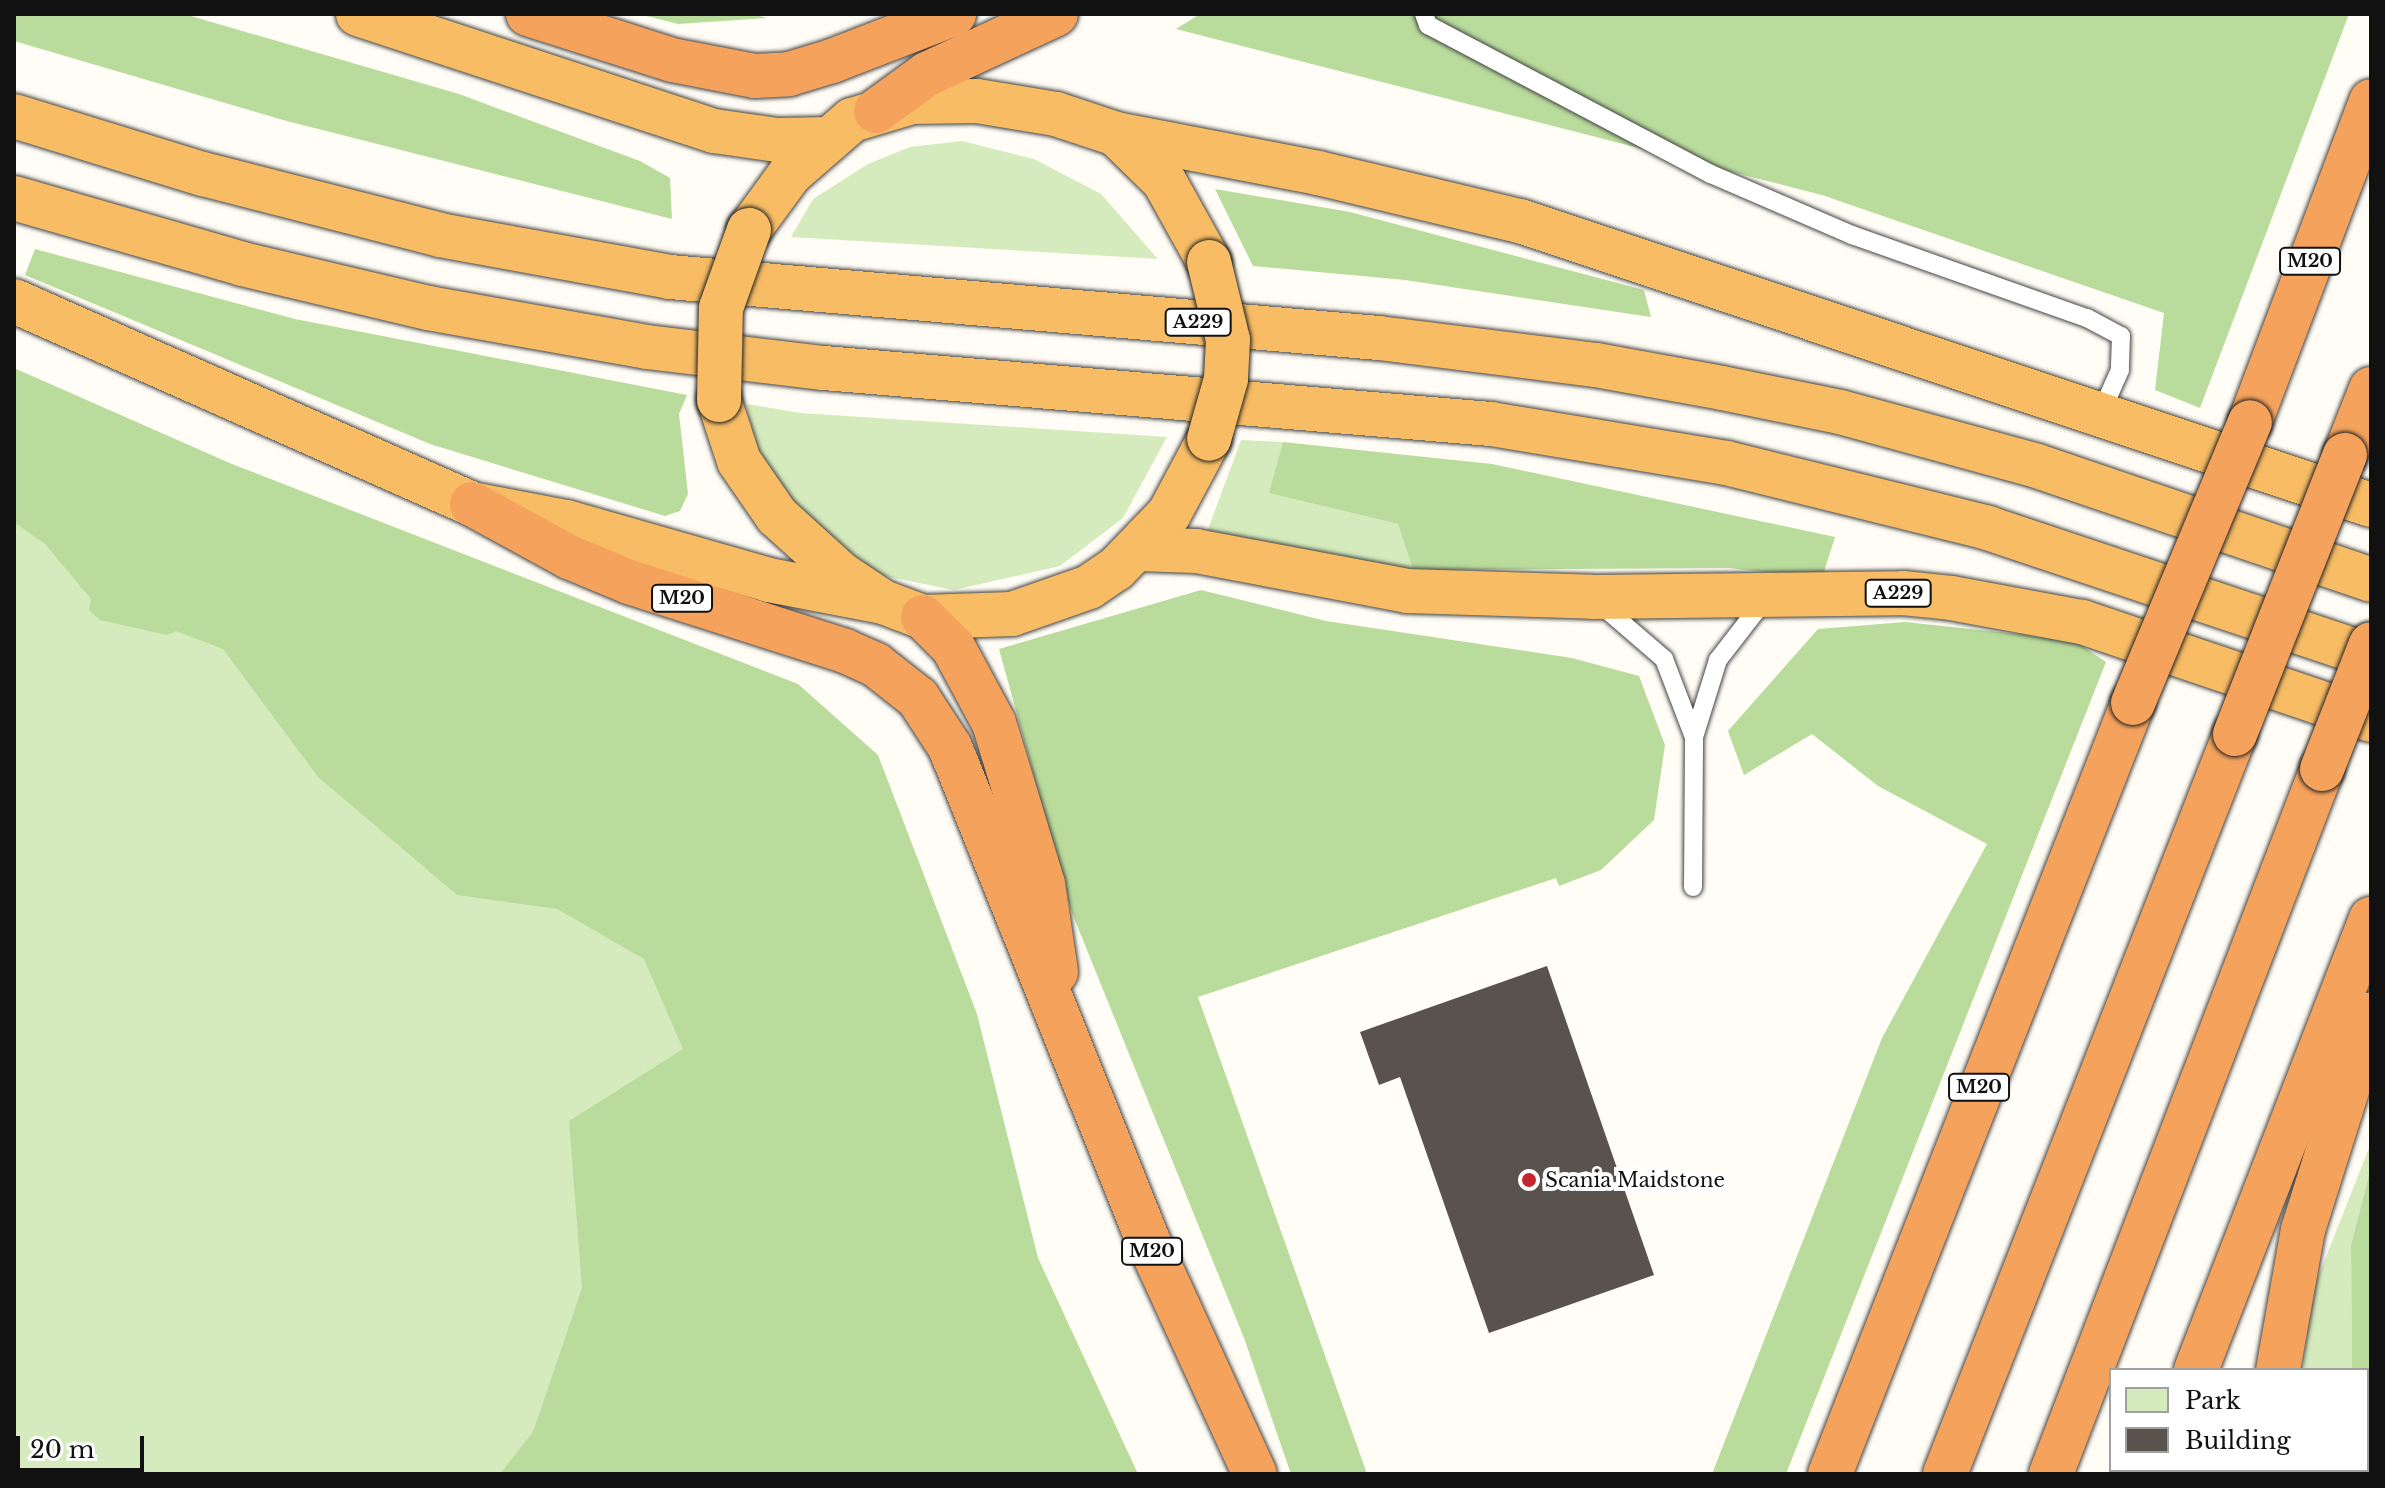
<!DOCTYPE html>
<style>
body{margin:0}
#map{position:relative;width:2385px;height:1488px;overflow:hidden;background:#fffdf5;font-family:"Libre Baskerville",serif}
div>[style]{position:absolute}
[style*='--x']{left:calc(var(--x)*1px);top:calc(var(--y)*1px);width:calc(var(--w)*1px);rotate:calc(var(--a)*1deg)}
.green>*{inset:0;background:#d5ebbd}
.forest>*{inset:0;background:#b9dc9c}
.building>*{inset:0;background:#5a524d}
.roads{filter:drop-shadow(0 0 2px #444) drop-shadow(0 0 2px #444)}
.service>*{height:18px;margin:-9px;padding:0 9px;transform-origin:9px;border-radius:9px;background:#fff}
.trunk>*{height:44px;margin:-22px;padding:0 22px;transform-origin:22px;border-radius:22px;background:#f7bc64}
.motorway>*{height:44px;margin:-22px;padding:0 22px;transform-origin:22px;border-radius:22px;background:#f5a25d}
.bridges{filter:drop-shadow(0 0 2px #222) drop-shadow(0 0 2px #222)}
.trunk-bridge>*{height:44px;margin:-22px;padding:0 22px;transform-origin:22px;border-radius:22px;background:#f7bc64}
.motorway-bridge>*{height:44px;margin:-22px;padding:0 22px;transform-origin:22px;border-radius:22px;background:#f5a25d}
.dots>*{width:22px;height:22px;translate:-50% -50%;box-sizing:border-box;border:4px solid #fff;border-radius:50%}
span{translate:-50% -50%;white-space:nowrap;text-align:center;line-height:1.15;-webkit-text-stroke:8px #fff;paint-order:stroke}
.shield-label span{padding:2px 6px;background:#fff;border:2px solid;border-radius:6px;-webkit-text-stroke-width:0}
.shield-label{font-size:18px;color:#111;font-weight:700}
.poi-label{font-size:20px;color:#111}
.left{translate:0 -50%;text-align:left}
.frame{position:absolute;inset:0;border:16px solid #111;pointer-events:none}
.legend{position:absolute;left:2109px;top:1368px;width:260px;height:104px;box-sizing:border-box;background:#fff;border:2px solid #a0a0a0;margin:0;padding:10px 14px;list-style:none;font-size:24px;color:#111}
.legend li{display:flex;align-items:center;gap:16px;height:40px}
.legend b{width:40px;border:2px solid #a0a0a0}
.scale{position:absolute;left:16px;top:1436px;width:128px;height:36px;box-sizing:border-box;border:4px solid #111;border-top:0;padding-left:10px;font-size:24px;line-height:28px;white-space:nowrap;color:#111;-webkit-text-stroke:6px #fff;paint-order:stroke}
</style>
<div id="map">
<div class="green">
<i style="clip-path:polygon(962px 141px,1034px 159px,1101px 194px,1158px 259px,791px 237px,813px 199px,868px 164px,910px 147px)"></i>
<i style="clip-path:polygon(747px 404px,801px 413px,1167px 437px,1123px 518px,1060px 566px,954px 590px,874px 574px,802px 518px,755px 448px)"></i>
<i style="clip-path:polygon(1241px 440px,1283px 442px,1270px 493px,1398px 524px,1413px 570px,1389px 571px,1207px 532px)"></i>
<i style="clip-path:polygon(14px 477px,767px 766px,1038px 1474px,14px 1474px)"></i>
<i style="clip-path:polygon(2371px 1143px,2371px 1167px,2351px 1245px,2352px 1370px,2303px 1370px,2312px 1292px)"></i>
</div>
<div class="forest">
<i style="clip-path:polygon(14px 14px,184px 14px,459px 94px,640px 161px,670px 178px,672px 219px,283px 120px,14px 41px)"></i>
<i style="clip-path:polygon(639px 14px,753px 14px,767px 18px,678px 24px)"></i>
<i style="clip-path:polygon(1200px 14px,2349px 14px,2200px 408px,2155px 390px,2164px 313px,1822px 195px,1176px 29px)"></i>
<i style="clip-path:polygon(1215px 189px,1350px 212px,1644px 290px,1651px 317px,1405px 280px,1253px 266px)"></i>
<i style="clip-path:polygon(35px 249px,295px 319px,687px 395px,679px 414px,688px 494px,680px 511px,665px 516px,430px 444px,25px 275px)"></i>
<i style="clip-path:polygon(14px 368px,232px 464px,798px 684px,878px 755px,977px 1014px,1038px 1258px,1138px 1474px,500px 1474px,533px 1432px,582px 1288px,569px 1121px,683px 1049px,644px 959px,557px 909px,457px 895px,318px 777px,223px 649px,176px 631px,167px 635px,100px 620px,89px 610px,91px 599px,45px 544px,14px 522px)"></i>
<i style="clip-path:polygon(1283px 442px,1492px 464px,1835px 537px,1822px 578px,1728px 568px,1413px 570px,1398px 524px,1269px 493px)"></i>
<i style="clip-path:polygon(1201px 590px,1326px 621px,1572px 658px,1639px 676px,1665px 745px,1654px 820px,1601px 870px,1559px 886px,1556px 878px,1198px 997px,1367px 1474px,1291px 1474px,1244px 1338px,1072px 913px,999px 649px)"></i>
<i style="clip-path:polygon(1905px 622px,2073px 640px,2106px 662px,1786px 1474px,1712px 1474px,1882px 1038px,1987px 844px,1878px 786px,1812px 734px,1744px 775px,1728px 731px,1818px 629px)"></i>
<i style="clip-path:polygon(2371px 1167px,2371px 1474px,2366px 1474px,2367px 1370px,2352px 1370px,2351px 1245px)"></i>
</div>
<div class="building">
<i style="clip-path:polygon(1547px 966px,1654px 1275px,1489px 1333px,1400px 1077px,1379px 1085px,1360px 1032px)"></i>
</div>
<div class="roads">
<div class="service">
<i style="--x:1424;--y:14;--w:12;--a:70"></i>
<i style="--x:1428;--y:25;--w:320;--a:27.8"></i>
<i style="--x:1711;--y:174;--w:154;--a:23.4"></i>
<i style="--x:1852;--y:235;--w:249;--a:19.5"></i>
<i style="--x:2087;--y:318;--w:38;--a:28"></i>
<i style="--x:2121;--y:336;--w:34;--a:92"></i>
<i style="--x:2120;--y:370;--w:49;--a:114"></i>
<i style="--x:1599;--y:603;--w:86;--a:40.7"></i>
<i style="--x:1664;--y:659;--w:84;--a:69"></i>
<i style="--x:1693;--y:887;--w:150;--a:-89.6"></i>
<i style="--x:1694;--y:737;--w:81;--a:-72.7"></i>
<i style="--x:1718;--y:660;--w:78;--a:-52.3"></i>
</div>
<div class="trunk">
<i style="--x:358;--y:14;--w:375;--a:18.2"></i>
<i style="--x:714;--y:131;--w:64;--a:8.1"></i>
<i style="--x:777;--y:140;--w:53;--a:-1.1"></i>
<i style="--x:14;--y:116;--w:198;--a:17.1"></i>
<i style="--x:203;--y:174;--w:245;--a:14.4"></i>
<i style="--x:440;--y:235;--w:234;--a:10.3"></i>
<i style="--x:670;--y:277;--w:712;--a:4.92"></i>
<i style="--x:1379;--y:338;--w:219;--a:7.1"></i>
<i style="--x:1596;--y:365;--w:128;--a:10.3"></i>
<i style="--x:1722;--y:388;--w:120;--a:11.5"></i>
<i style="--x:1840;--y:412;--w:204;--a:15.3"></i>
<i style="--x:2037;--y:466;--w:353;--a:18.8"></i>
<i style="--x:1116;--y:134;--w:206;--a:10.9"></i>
<i style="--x:1318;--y:173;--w:208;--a:13.4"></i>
<i style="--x:1520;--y:221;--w:897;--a:18.46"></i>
<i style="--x:14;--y:198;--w:237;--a:16.1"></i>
<i style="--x:242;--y:264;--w:191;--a:13.3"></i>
<i style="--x:428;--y:308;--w:222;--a:10.1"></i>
<i style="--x:647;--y:347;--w:178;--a:6.8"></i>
<i style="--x:824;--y:368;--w:669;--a:4.8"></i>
<i style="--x:1491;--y:424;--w:238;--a:9.4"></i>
<i style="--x:1726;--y:463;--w:270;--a:13.9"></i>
<i style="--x:1988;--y:528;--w:404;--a:18.5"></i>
<i style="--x:749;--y:230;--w:69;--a:-53.8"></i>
<i style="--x:790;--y:174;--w:82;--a:-41.1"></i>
<i style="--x:852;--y:120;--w:63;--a:-16.7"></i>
<i style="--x:912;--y:102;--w:65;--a:-0.9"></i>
<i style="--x:977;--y:101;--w:80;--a:9.3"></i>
<i style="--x:1056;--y:114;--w:63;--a:18.4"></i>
<i style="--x:1116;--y:134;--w:67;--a:44.4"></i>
<i style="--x:1164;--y:181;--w:93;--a:60.9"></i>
<i style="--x:14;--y:301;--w:501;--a:23.9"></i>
<i style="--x:472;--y:504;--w:96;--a:10.8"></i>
<i style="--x:566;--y:522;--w:211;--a:15.9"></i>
<i style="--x:769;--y:580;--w:116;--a:10.9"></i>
<i style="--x:719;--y:400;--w:64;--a:71.8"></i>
<i style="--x:739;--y:461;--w:67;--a:55.4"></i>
<i style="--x:777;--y:516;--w:86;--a:42.2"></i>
<i style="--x:841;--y:574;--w:50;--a:33.7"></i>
<i style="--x:883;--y:602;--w:43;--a:20.6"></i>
<i style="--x:923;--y:617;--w:89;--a:-1.9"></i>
<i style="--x:1012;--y:614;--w:82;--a:-19.3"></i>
<i style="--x:1089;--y:587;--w:32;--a:-34"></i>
<i style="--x:1116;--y:569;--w:76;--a:-46.1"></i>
<i style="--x:1169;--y:514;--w:85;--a:-61.9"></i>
<i style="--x:1139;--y:549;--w:57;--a:2"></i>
<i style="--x:1196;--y:551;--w:215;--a:10.7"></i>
<i style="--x:1407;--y:591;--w:186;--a:1.8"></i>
<i style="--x:1593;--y:597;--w:310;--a:-0.7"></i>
<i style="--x:1903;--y:593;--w:48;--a:5.9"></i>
<i style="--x:1951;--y:598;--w:133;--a:10.4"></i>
<i style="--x:2082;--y:622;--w:305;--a:18.7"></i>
</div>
<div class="motorway">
<i style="--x:528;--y:14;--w:151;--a:17.7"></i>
<i style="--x:672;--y:60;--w:85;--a:10.9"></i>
<i style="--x:755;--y:76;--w:34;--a:-3"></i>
<i style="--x:789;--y:74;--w:45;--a:-16.8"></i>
<i style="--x:832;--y:61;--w:131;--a:-21.1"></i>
<i style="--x:876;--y:111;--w:63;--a:-36"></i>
<i style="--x:927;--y:74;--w:142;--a:-24.9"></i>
<i style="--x:2250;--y:422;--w:343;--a:-69.3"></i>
<i style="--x:2345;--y:455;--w:71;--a:-68.5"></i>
<i style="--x:472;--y:504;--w:111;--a:28.7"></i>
<i style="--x:569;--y:557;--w:65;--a:22.6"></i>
<i style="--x:629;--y:582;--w:227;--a:17.7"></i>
<i style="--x:845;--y:651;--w:34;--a:24"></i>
<i style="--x:876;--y:665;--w:53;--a:38.2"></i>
<i style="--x:918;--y:698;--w:59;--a:56.9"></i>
<i style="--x:950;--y:747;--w:534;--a:68.14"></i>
<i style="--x:1149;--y:1243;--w:254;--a:65.4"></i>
<i style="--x:923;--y:617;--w:42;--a:45"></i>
<i style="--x:953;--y:647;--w:86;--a:61.7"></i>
<i style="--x:994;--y:723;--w:168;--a:73.1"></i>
<i style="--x:1043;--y:884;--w:89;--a:81.6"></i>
<i style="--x:2196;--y:1370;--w:484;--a:-68.8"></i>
<i style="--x:2278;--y:1370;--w:142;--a:-79.9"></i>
<i style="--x:2303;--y:1230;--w:226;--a:-72.5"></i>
<i style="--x:2276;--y:1470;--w:4;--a:90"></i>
<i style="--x:1830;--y:1474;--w:828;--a:-68.55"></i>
<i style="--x:1945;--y:1474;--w:795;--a:-68.6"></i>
<i style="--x:2051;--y:1474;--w:755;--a:-68.97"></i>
<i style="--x:2155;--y:1474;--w:4;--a:-63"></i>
</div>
</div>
<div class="bridges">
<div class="trunk-bridge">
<i style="--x:1209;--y:262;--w:80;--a:76.3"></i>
<i style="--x:1228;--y:340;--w:39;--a:93"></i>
<i style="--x:1226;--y:379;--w:62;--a:105.8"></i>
<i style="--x:719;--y:400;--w:92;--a:-88.8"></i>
<i style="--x:721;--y:308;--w:83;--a:-70.3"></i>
</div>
<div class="motorway-bridge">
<i style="--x:2133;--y:703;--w:304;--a:-67.4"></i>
<i style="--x:2235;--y:734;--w:300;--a:-68.5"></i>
<i style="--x:2322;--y:769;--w:134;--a:-68.6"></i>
</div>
</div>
<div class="dots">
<i style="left:1529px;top:1180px;background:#c4262e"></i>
</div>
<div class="shield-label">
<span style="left:2310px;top:261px">M20</span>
<span style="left:1198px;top:322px">A229</span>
<span style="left:1898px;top:593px">A229</span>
<span style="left:682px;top:598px">M20</span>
<span style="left:1979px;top:1087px">M20</span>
<span style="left:1152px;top:1251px">M20</span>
</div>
<div class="poi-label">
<span class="left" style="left:1545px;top:1180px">Scania Maidstone</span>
</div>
<div class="frame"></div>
<ul class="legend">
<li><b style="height:22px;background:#d5ebbd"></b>Park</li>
<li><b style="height:22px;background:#5a524d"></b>Building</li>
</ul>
<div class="scale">20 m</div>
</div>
